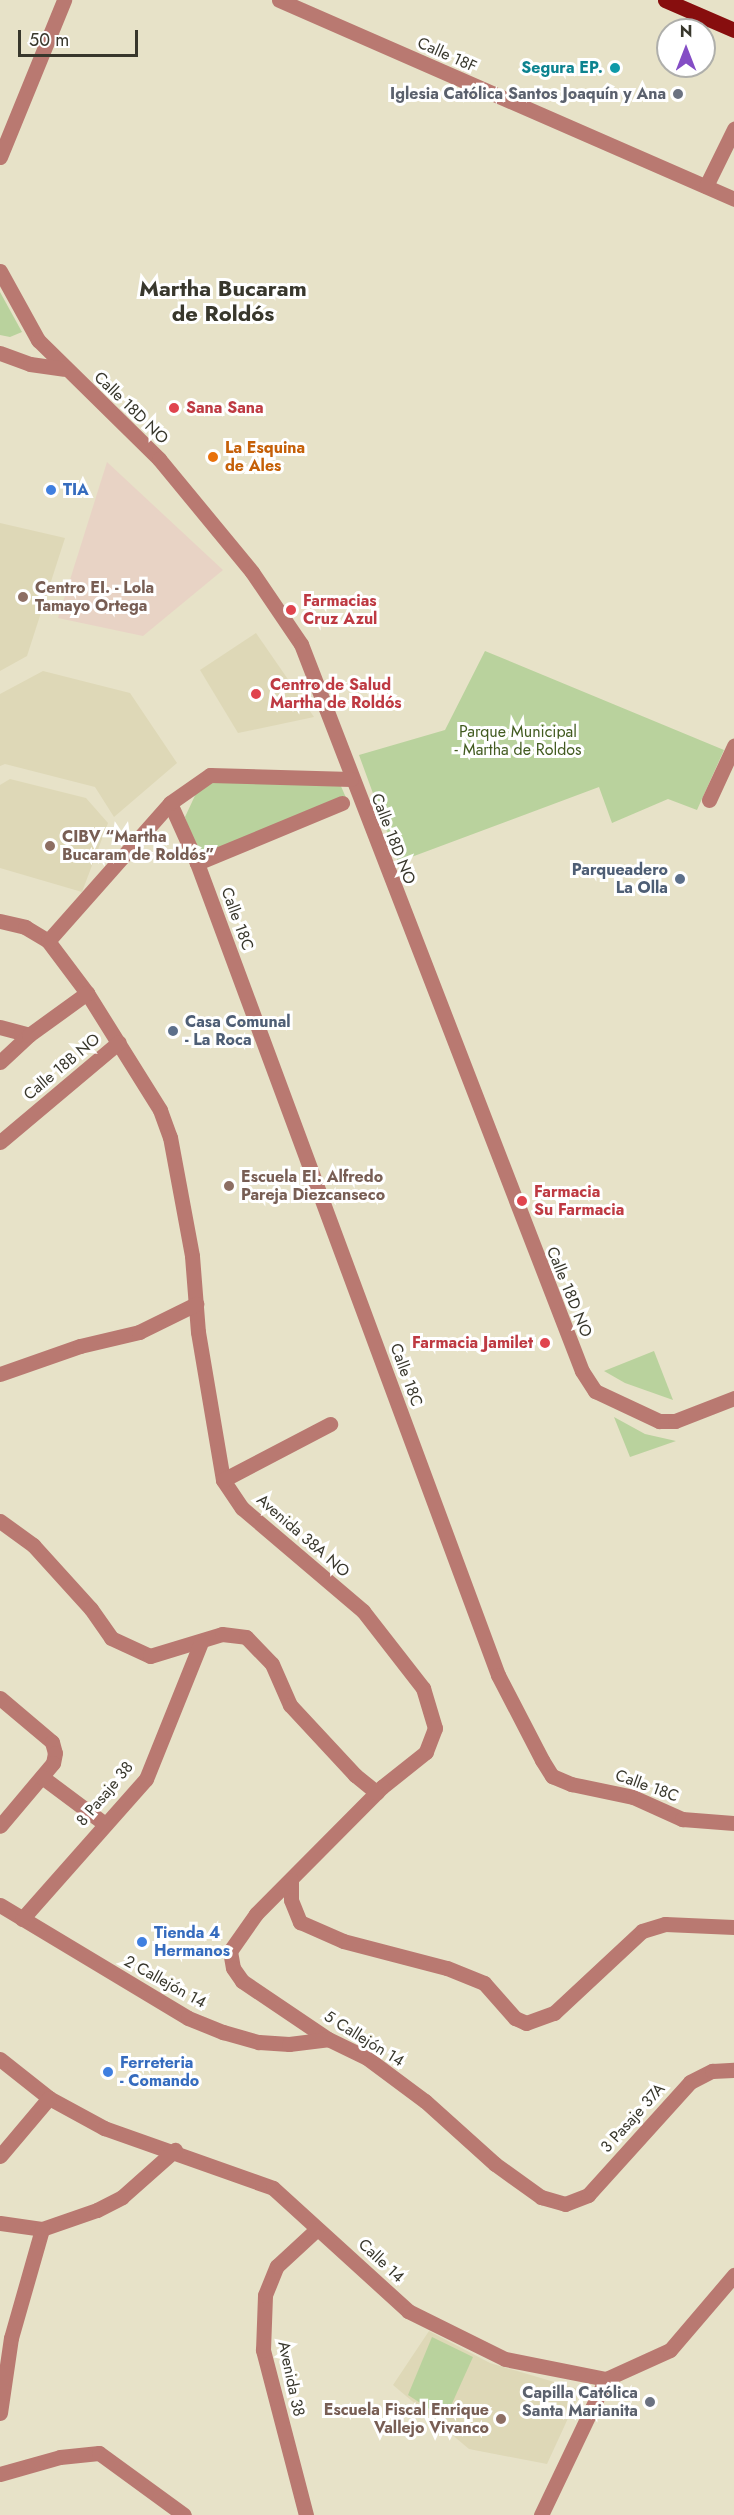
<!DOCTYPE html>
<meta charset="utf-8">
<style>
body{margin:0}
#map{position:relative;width:734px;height:2515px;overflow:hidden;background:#e7e2c8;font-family:Jost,sans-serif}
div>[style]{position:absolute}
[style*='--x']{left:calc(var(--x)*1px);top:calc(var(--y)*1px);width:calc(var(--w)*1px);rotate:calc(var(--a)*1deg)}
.commercial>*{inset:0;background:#e8d3c5}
.built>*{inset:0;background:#ded8b7}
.green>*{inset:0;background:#b9d29d}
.minor>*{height:15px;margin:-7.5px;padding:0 7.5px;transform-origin:7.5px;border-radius:7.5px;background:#b97971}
.major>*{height:15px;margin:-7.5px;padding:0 7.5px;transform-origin:7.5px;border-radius:7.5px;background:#870e0e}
.dots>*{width:16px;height:16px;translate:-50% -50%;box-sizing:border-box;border:3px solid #fff;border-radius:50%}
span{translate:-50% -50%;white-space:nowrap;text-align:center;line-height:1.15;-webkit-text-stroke:6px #fff;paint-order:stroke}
.street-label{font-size:16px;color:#38372c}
.culture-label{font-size:16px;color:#0d838f;font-weight:700}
.right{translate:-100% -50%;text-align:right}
.worship-label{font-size:16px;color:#5b616d;font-weight:700}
.health-label{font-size:16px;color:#be3a42;font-weight:700}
.left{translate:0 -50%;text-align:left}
.food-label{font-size:16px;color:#c56008;font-weight:700}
.shop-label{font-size:16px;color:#366cbe;font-weight:700}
.education-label{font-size:16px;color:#785e54;font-weight:700}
.park-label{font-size:16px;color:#425b20}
.service-label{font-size:16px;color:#4e5e75;font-weight:700}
.district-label{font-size:22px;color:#38372c;font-weight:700}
.north{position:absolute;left:656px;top:18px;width:60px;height:60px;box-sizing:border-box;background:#fff;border:2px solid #afafab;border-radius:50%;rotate:0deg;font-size:16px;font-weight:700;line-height:24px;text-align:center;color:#38372c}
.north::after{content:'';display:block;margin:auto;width:21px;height:27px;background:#844dc5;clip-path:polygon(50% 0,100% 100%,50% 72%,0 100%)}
.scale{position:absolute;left:18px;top:30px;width:120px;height:27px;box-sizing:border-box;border:3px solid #38372c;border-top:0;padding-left:8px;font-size:18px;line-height:21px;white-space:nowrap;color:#38372c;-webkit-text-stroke:4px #fff;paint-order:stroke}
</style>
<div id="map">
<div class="commercial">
<i style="clip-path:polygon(107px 462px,223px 570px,143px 636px,58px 618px)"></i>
</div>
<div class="built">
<i style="clip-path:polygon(0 523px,65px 538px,27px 656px,0 671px)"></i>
<i style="clip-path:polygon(256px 633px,314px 717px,238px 733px,200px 670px)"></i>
<i style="clip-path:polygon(43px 671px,130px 693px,177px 763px,114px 817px,95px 787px,5px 764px,0 766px,0 694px)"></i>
<i style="clip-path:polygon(10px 779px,86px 798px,108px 823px,82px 892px,0 868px,0 785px)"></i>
<i style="clip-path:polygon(429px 2331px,490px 2363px,581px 2390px,547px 2464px,469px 2449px,393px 2385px)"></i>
</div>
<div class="green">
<i style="clip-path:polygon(0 292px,22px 332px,10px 337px,0 335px)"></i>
<i style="clip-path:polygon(485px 651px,724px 750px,697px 810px,668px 799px,612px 823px,599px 787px,398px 862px,359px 755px,445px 730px)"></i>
<i style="clip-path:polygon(207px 780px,340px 784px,347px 800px,199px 858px,185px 817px,199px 787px)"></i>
<i style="clip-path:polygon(654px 1351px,673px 1400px,625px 1383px,604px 1371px)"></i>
<i style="clip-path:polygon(614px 1417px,645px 1434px,676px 1441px,630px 1457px)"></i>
<i style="clip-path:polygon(432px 2337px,473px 2357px,445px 2419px,408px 2395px)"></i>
</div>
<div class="minor">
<i style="--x:279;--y:0;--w:497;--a:23.6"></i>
<i style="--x:0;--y:157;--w:170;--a:-67.8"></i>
<i style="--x:706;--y:186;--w:64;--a:-63.8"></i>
<i style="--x:0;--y:271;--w:79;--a:61.2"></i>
<i style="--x:38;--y:340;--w:170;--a:44.5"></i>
<i style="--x:159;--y:459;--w:146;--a:50.5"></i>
<i style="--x:252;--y:572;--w:87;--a:55.8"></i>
<i style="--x:301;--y:644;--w:779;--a:68.87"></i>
<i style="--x:582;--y:1371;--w:24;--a:57"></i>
<i style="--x:595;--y:1391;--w:71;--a:25.1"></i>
<i style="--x:659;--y:1421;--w:16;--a:0"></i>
<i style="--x:675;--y:1421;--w:63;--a:-21.3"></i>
<i style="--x:0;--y:353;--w:32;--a:20"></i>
<i style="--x:30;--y:364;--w:34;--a:8"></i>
<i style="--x:709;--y:800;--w:60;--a:-65.2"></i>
<i style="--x:170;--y:803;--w:66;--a:65.8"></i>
<i style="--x:197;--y:863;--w:866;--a:69.66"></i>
<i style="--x:498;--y:1675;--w:96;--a:62.6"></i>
<i style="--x:542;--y:1760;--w:19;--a:58"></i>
<i style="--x:552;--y:1776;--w:21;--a:23"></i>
<i style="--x:571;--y:1784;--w:63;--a:11.8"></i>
<i style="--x:633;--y:1797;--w:54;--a:24.2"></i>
<i style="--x:682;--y:1819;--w:52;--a:4.4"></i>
<i style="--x:197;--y:863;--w:157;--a:-22.5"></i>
<i style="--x:0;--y:921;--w:26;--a:13"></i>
<i style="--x:25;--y:927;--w:27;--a:31"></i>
<i style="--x:48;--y:941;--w:65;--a:53.1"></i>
<i style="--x:87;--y:993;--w:138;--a:58"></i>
<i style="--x:160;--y:1110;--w:29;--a:70"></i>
<i style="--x:170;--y:1137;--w:121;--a:79.5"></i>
<i style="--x:192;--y:1256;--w:76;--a:85.5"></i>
<i style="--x:198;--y:1332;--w:150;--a:80.4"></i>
<i style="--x:223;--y:1480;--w:34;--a:56"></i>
<i style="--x:242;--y:1508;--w:159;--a:40.4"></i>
<i style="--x:363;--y:1611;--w:98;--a:52.1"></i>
<i style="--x:423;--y:1688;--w:42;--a:73.3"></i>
<i style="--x:435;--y:1728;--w:26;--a:111"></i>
<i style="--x:426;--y:1752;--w:56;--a:141.5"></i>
<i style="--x:382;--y:1787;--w:179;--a:134.8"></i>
<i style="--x:256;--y:1914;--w:45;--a:125.1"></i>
<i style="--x:230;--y:1951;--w:17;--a:80"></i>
<i style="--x:233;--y:1968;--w:16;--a:55"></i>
<i style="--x:242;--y:1981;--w:104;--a:34"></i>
<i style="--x:328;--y:2039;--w:43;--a:26"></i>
<i style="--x:367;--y:2058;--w:72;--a:36.6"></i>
<i style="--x:425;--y:2101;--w:94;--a:42"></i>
<i style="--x:495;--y:2164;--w:57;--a:35.7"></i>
<i style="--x:541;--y:2197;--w:25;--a:16"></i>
<i style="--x:565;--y:2204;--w:25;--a:-21"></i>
<i style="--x:588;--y:2195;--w:152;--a:-47.9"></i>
<i style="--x:690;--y:2082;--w:25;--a:-27"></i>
<i style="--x:712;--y:2071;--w:22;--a:-3"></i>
<i style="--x:48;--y:941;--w:184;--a:-48.5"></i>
<i style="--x:170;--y:803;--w:49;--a:-35"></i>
<i style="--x:210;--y:775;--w:141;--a:1.6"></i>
<i style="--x:0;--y:1027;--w:30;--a:15"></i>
<i style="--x:0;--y:1062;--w:40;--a:-43"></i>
<i style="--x:29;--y:1035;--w:72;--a:-35.9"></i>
<i style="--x:0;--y:1142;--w:155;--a:-40"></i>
<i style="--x:0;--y:1374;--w:85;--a:-19.3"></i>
<i style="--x:80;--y:1346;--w:61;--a:-13.3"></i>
<i style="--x:139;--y:1332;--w:64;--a:-26.2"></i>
<i style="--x:223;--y:1480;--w:121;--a:-27.6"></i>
<i style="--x:0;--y:1521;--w:41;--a:36"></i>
<i style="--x:33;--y:1545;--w:86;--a:47.8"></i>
<i style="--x:91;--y:1609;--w:35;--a:55"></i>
<i style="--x:111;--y:1638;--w:43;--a:24.8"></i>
<i style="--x:150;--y:1656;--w:75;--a:-17"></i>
<i style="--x:222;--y:1634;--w:24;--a:7"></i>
<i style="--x:246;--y:1637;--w:37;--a:46"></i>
<i style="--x:272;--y:1664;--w:45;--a:66.3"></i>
<i style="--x:290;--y:1705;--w:96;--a:47.1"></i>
<i style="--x:355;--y:1775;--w:28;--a:39"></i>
<i style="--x:0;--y:1698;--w:68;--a:40.2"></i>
<i style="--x:52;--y:1742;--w:11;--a:75"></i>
<i style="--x:55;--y:1753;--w:10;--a:101"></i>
<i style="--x:53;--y:1763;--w:82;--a:130.1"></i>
<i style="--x:42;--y:1777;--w:79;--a:36.7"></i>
<i style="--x:291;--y:1880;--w:20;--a:90"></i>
<i style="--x:291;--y:1900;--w:24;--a:68"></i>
<i style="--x:300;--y:1922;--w:47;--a:23.8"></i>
<i style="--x:343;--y:1941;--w:107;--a:14.6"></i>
<i style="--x:447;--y:1968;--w:40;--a:22"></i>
<i style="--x:484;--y:1983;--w:47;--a:48.5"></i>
<i style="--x:515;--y:2018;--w:12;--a:24"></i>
<i style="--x:526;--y:2023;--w:30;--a:-20"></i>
<i style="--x:554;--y:2013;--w:120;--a:-43"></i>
<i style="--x:642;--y:1931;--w:24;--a:-17"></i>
<i style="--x:665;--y:1924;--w:69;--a:2.5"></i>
<i style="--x:0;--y:1905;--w:219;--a:31"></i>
<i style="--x:188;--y:2018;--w:38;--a:22"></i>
<i style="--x:223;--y:2032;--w:37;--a:16"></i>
<i style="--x:259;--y:2042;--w:30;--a:4"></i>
<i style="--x:289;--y:2044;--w:39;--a:-7"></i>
<i style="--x:22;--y:1919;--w:187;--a:-48.5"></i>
<i style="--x:146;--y:1779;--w:148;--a:-68.1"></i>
<i style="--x:0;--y:2059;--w:63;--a:38.5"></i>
<i style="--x:49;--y:2098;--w:63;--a:28.6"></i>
<i style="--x:104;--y:2128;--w:179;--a:19.5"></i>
<i style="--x:273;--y:2188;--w:183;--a:42.3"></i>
<i style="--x:408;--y:2311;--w:108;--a:26.3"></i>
<i style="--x:505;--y:2359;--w:103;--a:11.2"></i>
<i style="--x:606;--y:2379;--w:70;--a:-24.4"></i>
<i style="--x:670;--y:2350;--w:99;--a:-49.5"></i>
<i style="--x:0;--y:2156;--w:76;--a:-49.8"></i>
<i style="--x:0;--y:2223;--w:42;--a:8.1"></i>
<i style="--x:42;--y:2229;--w:58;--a:-19.1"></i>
<i style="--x:97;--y:2210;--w:28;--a:-27"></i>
<i style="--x:122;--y:2197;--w:71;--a:-41.6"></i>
<i style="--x:0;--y:2413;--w:76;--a:-81.7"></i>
<i style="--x:11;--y:2338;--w:113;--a:-74.1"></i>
<i style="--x:0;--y:2474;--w:62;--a:-15.8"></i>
<i style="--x:60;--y:2457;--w:39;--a:-6"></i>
<i style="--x:99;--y:2453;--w:105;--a:36.1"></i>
<i style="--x:306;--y:2515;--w:171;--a:-104.6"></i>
<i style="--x:263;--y:2350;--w:55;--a:-87.9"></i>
<i style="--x:265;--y:2295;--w:31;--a:-68"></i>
<i style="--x:277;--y:2266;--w:53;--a:-42.7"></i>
<i style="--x:541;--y:2515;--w:151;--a:-64.5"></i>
</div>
<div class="major">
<i style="--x:665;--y:0;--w:75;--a:23.5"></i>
</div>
<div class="dots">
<i style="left:615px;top:68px;background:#0f9aa8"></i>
<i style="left:678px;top:94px;background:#6b7280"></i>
<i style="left:174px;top:408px;background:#e0444e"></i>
<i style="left:213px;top:457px;background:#e8710a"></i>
<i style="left:51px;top:490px;background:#3f7fe0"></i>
<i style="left:23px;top:597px;background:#8d6e63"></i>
<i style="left:291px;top:610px;background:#e0444e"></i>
<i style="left:256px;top:694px;background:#e0444e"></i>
<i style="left:50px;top:846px;background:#8d6e63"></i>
<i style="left:680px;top:879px;background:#5c6f8a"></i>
<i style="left:173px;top:1031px;background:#5c6f8a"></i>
<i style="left:229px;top:1186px;background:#8d6e63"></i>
<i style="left:522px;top:1201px;background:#e0444e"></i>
<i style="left:545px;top:1343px;background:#e0444e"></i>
<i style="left:142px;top:1942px;background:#3f7fe0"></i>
<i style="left:108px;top:2072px;background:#3f7fe0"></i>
<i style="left:650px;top:2402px;background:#6b7280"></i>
<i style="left:501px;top:2419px;background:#8d6e63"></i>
</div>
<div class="street-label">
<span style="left:447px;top:55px;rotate:24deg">Calle 18F</span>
<span style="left:131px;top:408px;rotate:44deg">Calle 18D NO</span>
<span style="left:393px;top:839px;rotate:69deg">Calle 18D NO</span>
<span style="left:237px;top:919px;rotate:70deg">Calle 18C</span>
<span style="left:62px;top:1067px;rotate:-40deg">Calle 18B NO</span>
<span style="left:569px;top:1292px;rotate:68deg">Calle 18D NO</span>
<span style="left:406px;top:1375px;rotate:70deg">Calle 18C</span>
<span style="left:303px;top:1536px;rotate:41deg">Avenida 38A NO</span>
<span style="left:647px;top:1786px;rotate:20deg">Calle 18C</span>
<span style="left:105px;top:1794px;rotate:-50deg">8 Pasaje 38</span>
<span style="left:165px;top:1982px;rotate:29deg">2 Callejón 14</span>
<span style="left:364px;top:2039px;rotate:32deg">5 Callejón 14</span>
<span style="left:633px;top:2118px;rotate:-48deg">3 Pasaje 37A</span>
<span style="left:381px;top:2261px;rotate:43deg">Calle 14</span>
<span style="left:291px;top:2379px;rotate:78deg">Avenida 38</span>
</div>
<div class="culture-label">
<span class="right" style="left:603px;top:68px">Segura EP.</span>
</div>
<div class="worship-label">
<span class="right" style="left:666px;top:94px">Iglesia Católica Santos Joaquín y Ana</span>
<span class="right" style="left:638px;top:2402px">Capilla Católica<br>Santa Marianita</span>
</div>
<div class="health-label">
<span class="left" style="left:186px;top:408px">Sana Sana</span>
<span class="left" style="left:303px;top:610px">Farmacias<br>Cruz Azul</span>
<span class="left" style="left:270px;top:694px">Centro de Salud<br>Martha de Roldós</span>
<span class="left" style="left:534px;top:1201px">Farmacia<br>Su Farmacia</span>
<span class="right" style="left:533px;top:1343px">Farmacia Jamilet</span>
</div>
<div class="food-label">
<span class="left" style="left:225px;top:457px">La Esquina<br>de Ales</span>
</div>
<div class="shop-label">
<span class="left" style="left:63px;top:490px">TIA</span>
<span class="left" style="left:154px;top:1942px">Tienda 4<br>Hermanos</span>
<span class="left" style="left:120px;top:2072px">Ferreteria<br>- Comando</span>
</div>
<div class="education-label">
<span class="left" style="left:35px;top:597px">Centro EI. - Lola<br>Tamayo Ortega</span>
<span class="left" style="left:62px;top:846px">CIBV “Martha<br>Bucaram de Roldós”</span>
<span class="left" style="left:241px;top:1186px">Escuela EI. Alfredo<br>Pareja Diezcanseco</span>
<span class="right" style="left:489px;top:2419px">Escuela Fiscal Enrique<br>Vallejo Vivanco</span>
</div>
<div class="park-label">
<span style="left:518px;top:741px">Parque Municipal<br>- Martha de Roldos</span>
</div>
<div class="service-label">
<span class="right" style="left:668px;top:879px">Parqueadero<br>La Olla</span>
<span class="left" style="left:185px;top:1031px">Casa Comunal<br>- La Roca</span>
</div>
<div class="district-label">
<span style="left:223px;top:301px">Martha Bucaram<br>de Roldós</span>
</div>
<div class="north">N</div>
<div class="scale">50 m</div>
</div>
